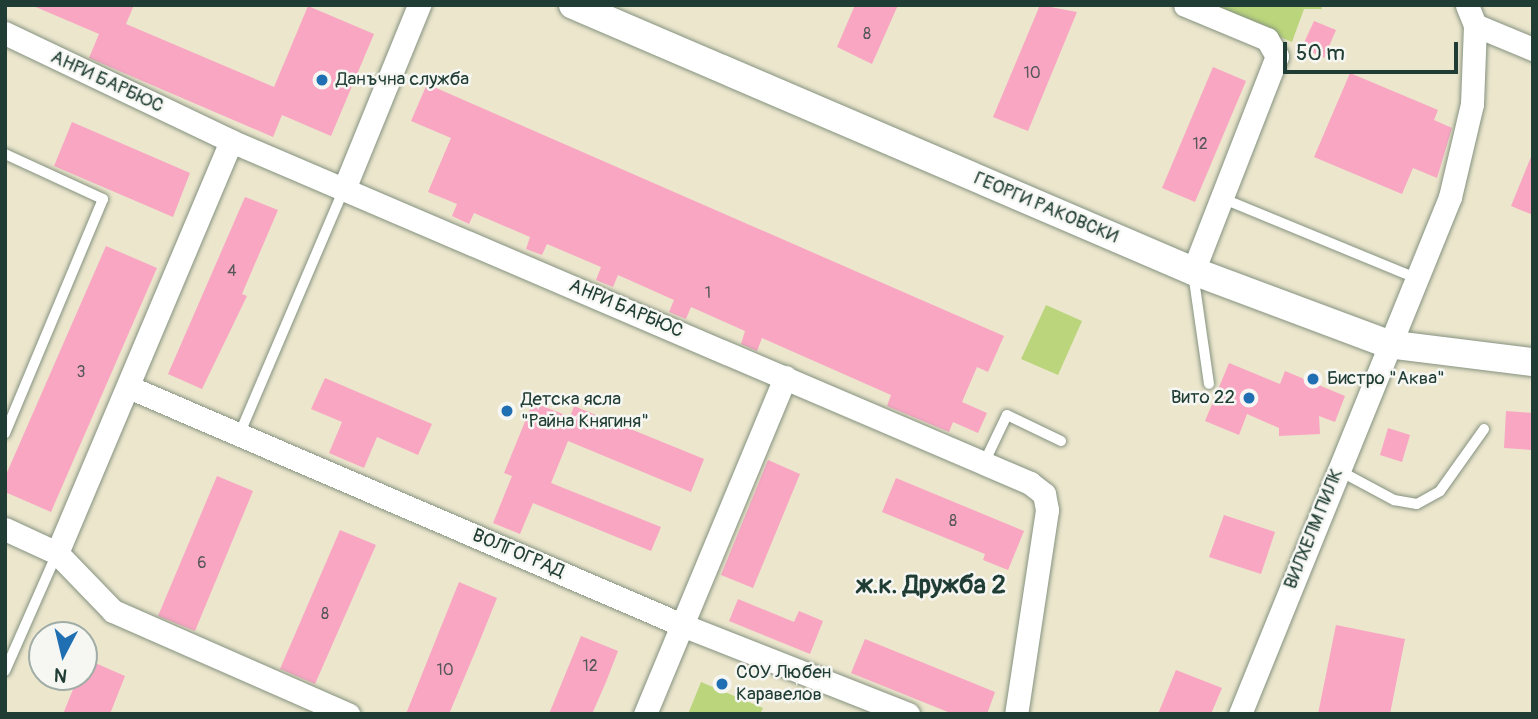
<!DOCTYPE html>
<meta charset="utf-8">
<style>
body{margin:0}
#map{position:relative;width:1538px;height:719px;overflow:hidden;background:#ebe6cc;font-family:Pangolin,sans-serif}
div>[style]{position:absolute}
[style*='--x']{left:calc(var(--x)*1px);top:calc(var(--y)*1px);width:calc(var(--w)*1px);rotate:calc(var(--a)*1deg)}
.green>*{inset:0;background:#bad57b}
.building>*{inset:0;background:#f9a6c3}
.roads{filter:drop-shadow(0 0 2px #859280) drop-shadow(0 0 2px #859280)}
.service>*{height:10px;margin:-5px;padding:0 5px;transform-origin:5px;border-radius:5px;background:#fff}
.minor>*{height:23px;margin:-11.5px;padding:0 11.5px;transform-origin:11.5px;border-radius:11.5px;background:#fff}
.tertiary>*{height:28px;margin:-14px;padding:0 14px;transform-origin:14px;border-radius:14px;background:#fff}
.dots>*{width:19px;height:19px;translate:-50% -50%;box-sizing:border-box;border:4px solid #f6f6f2;border-radius:50%}
span{translate:-50% -50%;white-space:nowrap;text-align:center;line-height:1.15;-webkit-text-stroke:5px #f6f6f2;paint-order:stroke}
.number-label{font-size:16px;color:#565758}
.number-label span{-webkit-text-stroke-width:0}
.poi-label{font-size:19px;color:#1f3d34}
.left{translate:0 -50%;text-align:left}
.right{translate:-100% -50%;text-align:right}
.street-label{font-size:19px;color:#1f3d34}
.district-label{font-size:26px;color:#1f3d34;font-weight:700}
.frame{position:absolute;inset:0;border:7px solid #1f3d34;pointer-events:none}
.north{position:absolute;left:28px;top:621px;width:70px;height:70px;box-sizing:border-box;background:#f6f6f2;border:2px solid #a0aca6;border-radius:50%;rotate:187deg;font-size:19px;font-weight:700;line-height:28px;text-align:center;color:#1f3d34}
.north::after{content:'';display:block;margin:auto;width:24px;height:32px;background:#1f6fb2;clip-path:polygon(50% 0,100% 100%,50% 72%,0 100%)}
.scale{position:absolute;left:1283px;top:42px;width:175px;height:32px;box-sizing:border-box;border:4px solid #1f3d34;border-top:0;padding-left:9px;font-size:21px;line-height:24px;white-space:nowrap;color:#1f3d34;-webkit-text-stroke:5px #f6f6f2;paint-order:stroke}
</style>
<div id="map">
<div class="green">
<i style="clip-path:polygon(1204px 5px,1321px 5px,1322px 9px,1304px 9px,1292px 42px)"></i>
<i style="clip-path:polygon(1046px 305px,1082px 321px,1058px 375px,1021px 359px)"></i>
<i style="clip-path:polygon(701px 682px,763px 708px,760px 714px,688px 714px)"></i>
</div>
<div class="building">
<i style="clip-path:polygon(31px 5px,134px 5px,126px 24px,274px 87px,308px 6px,374px 34px,331px 136px,282px 115px,273px 137px,89px 58px,99px 34px)"></i>
<i style="clip-path:polygon(855px 5px,898px 5px,872px 64px,837px 47px)"></i>
<i style="clip-path:polygon(1040px 5px,1077px 12px,1028px 131px,993px 117px)"></i>
<i style="clip-path:polygon(1314px 21px,1336px 30px,1324px 58px,1302px 47px)"></i>
<i style="clip-path:polygon(1213px 67px,1246px 81px,1195px 202px,1162px 188px)"></i>
<i style="clip-path:polygon(1350px 73px,1438px 110px,1434px 120px,1452px 128px,1437px 178px,1413px 168px,1402px 194px,1314px 157px)"></i>
<i style="clip-path:polygon(427px 84px,1004px 336px,988px 372px,977px 367px,962px 402px,987px 413px,978px 433px,953px 422px,949px 432px,887px 406px,891px 395px,762px 338px,757px 351px,741px 344px,745px 331px,691px 307px,686px 319px,669px 312px,674px 300px,618px 275px,613px 287px,596px 280px,601px 267px,547px 244px,542px 255px,526px 249px,530px 237px,474px 213px,469px 224px,452px 216px,457px 204px,428px 192px,451px 138px,411px 121px)"></i>
<i style="clip-path:polygon(72px 122px,190px 173px,173px 217px,54px 166px)"></i>
<i style="clip-path:polygon(1533px 152px,1533px 215px,1511px 206px)"></i>
<i style="clip-path:polygon(245px 197px,278px 210px,242px 294px,247px 296px,202px 389px,168px 374px)"></i>
<i style="clip-path:polygon(106px 246px,157px 268px,51px 512px,5px 492px,5px 477px)"></i>
<i style="clip-path:polygon(1229px 363px,1280px 384px,1285px 371px,1345px 396px,1335px 422px,1319px 416px,1320px 434px,1279px 436px,1279px 428px,1247px 414px,1239px 435px,1205px 421px)"></i>
<i style="clip-path:polygon(325px 378px,432px 424px,418px 455px,377px 437px,364px 468px,329px 453px,342px 422px,311px 409px)"></i>
<i style="clip-path:polygon(533px 402px,570px 417px,574px 406px,704px 459px,691px 492px,568px 441px,551px 483px,661px 527px,651px 551px,533px 503px,520px 534px,493px 523px,512px 476px,504px 473px)"></i>
<i style="clip-path:polygon(1506px 411px,1533px 413px,1533px 450px,1504px 448px)"></i>
<i style="clip-path:polygon(1388px 428px,1410px 435px,1402px 462px,1380px 455px)"></i>
<i style="clip-path:polygon(768px 460px,800px 474px,753px 588px,721px 575px)"></i>
<i style="clip-path:polygon(217px 476px,253px 491px,195px 631px,158px 616px)"></i>
<i style="clip-path:polygon(896px 478px,1024px 531px,1008px 570px,983px 560px,985px 554px,882px 512px)"></i>
<i style="clip-path:polygon(1224px 515px,1275px 532px,1261px 574px,1209px 557px)"></i>
<i style="clip-path:polygon(340px 530px,376px 545px,315px 684px,280px 669px)"></i>
<i style="clip-path:polygon(459px 582px,497px 598px,478px 645px,449px 714px,406px 714px)"></i>
<i style="clip-path:polygon(738px 599px,794px 622px,799px 611px,823px 621px,810px 654px,729px 621px)"></i>
<i style="clip-path:polygon(1336px 625px,1405px 639px,1390px 714px,1318px 714px)"></i>
<i style="clip-path:polygon(581px 636px,618px 651px,606px 682px,592px 714px,549px 714px)"></i>
<i style="clip-path:polygon(865px 639px,995px 692px,987px 714px,953px 714px,851px 673px)"></i>
<i style="clip-path:polygon(86px 659px,125px 676px,110px 714px,63px 714px,78px 677px,84px 677px)"></i>
<i style="clip-path:polygon(1176px 670px,1222px 688px,1211px 714px,1158px 714px)"></i>
</div>
<div class="roads">
<div class="service">
<i style="--x:5;--y:154;--w:108;--a:24.7"></i>
<i style="--x:103;--y:199;--w:254;--a:112.7"></i>
<i style="--x:1224;--y:199;--w:208;--a:22.4"></i>
<i style="--x:1193;--y:273;--w:112;--a:81.8"></i>
<i style="--x:239;--y:435;--w:267;--a:-66.9"></i>
<i style="--x:984;--y:463;--w:53;--a:-64.4"></i>
<i style="--x:1007;--y:415;--w:60;--a:25.7"></i>
<i style="--x:1338;--y:470;--w:64;--a:28.2"></i>
<i style="--x:1394;--y:500;--w:23;--a:10"></i>
<i style="--x:1417;--y:504;--w:26;--a:-29"></i>
<i style="--x:1440;--y:491;--w:76;--a:-54.6"></i>
<i style="--x:5;--y:671;--w:129;--a:-66.2"></i>
</div>
<div class="minor">
<i style="--x:1185;--y:5;--w:89;--a:22.5"></i>
<i style="--x:1267;--y:39;--w:20;--a:60"></i>
<i style="--x:1277;--y:56;--w:231;--a:111.3"></i>
<i style="--x:1475;--y:25;--w:63;--a:22.5"></i>
<i style="--x:5;--y:33;--w:250;--a:25.5"></i>
<i style="--x:231;--y:141;--w:869;--a:23.17"></i>
<i style="--x:1030;--y:483;--w:18;--a:38"></i>
<i style="--x:1044;--y:494;--w:16;--a:79"></i>
<i style="--x:1047;--y:510;--w:206;--a:98.6"></i>
<i style="--x:344;--y:189;--w:199;--a:-67.8"></i>
<i style="--x:131;--y:388;--w:600;--a:23.27"></i>
<i style="--x:682;--y:625;--w:243;--a:21.5"></i>
<i style="--x:5;--y:529;--w:57;--a:24.8"></i>
<i style="--x:57;--y:553;--w:81;--a:46"></i>
<i style="--x:113;--y:611;--w:257;--a:23.7"></i>
<i style="--x:57;--y:553;--w:447;--a:-67.1"></i>
<i style="--x:645;--y:714;--w:365;--a:-67.4"></i>
<i style="--x:1240;--y:714;--w:558;--a:-67.89"></i>
<i style="--x:1450;--y:197;--w:96;--a:-76.7"></i>
<i style="--x:1472;--y:104;--w:79;--a:-87.8"></i>
<i style="--x:1475;--y:25;--w:22;--a:-112"></i>
</div>
<div class="tertiary">
<i style="--x:573;--y:5;--w:675;--a:23.22"></i>
<i style="--x:1193;--y:271;--w:208;--a:20.5"></i>
<i style="--x:1388;--y:344;--w:146;--a:7.1"></i>
</div>
</div>
<div class="dots">
<i style="left:322px;top:80px;background:#1f6fb2"></i>
<i style="left:1313px;top:379px;background:#1f6fb2"></i>
<i style="left:1249px;top:398px;background:#1f6fb2"></i>
<i style="left:507px;top:411px;background:#1f6fb2"></i>
<i style="left:722px;top:684px;background:#1f6fb2"></i>
</div>
<div class="number-label">
<span style="left:867px;top:34px">8</span>
<span style="left:1032px;top:73px">10</span>
<span style="left:1200px;top:144px">12</span>
<span style="left:232px;top:271px">4</span>
<span style="left:708px;top:293px">1</span>
<span style="left:81px;top:372px">3</span>
<span style="left:953px;top:521px">8</span>
<span style="left:202px;top:563px">6</span>
<span style="left:325px;top:614px">8</span>
<span style="left:590px;top:666px">12</span>
<span style="left:445px;top:670px">10</span>
</div>
<div class="poi-label">
<span class="left" style="left:336px;top:80px">Данъчна служба</span>
<span class="left" style="left:1327px;top:379px">Бистро "Аква"</span>
<span class="right" style="left:1235px;top:398px">Вито 22</span>
<span class="left" style="left:521px;top:411px">Детска ясла<br>"Райна Княгиня"</span>
<span class="left" style="left:736px;top:684px">СОУ Любен<br>Каравелов</span>
</div>
<div class="street-label">
<span style="left:107px;top:82px;rotate:25deg">АНРИ БАРБЮС</span>
<span style="left:1046px;top:208px;rotate:23deg">ГЕОРГИ РАКОВСКИ</span>
<span style="left:626px;top:309px;rotate:23deg">АНРИ БАРБЮС</span>
<span style="left:1314px;top:529px;rotate:-68deg">ВИЛХЕЛМ ПИЛК</span>
<span style="left:518px;top:554px;rotate:23deg">ВОЛГОГРАД</span>
</div>
<div class="district-label">
<span style="left:931px;top:586px">ж.к. Дружба 2</span>
</div>
<div class="frame"></div>
<div class="north">N</div>
<div class="scale">50 m</div>
</div>
